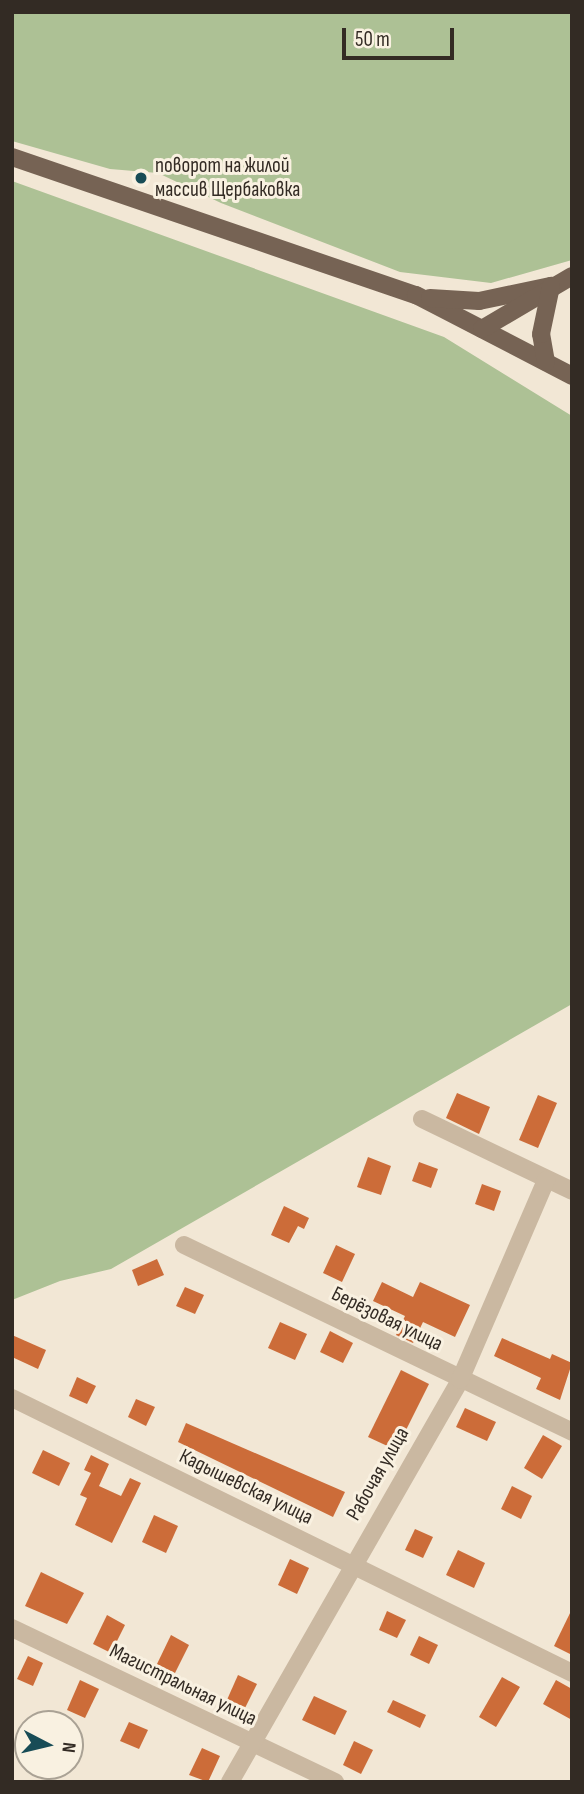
<!DOCTYPE html>
<meta charset="utf-8">
<style>
body{margin:0}
#map{position:relative;width:584px;height:1794px;overflow:hidden;background:#f2e7d5;font-family:"Sofia Sans Condensed",sans-serif}
div>[style]{position:absolute}
[style*='--x']{left:calc(var(--x)*1px);top:calc(var(--y)*1px);width:calc(var(--w)*1px);rotate:calc(var(--a)*1deg)}
.green>*{inset:0;background:#adc195}
.building>*{inset:0;background:#cc6c39}
.minor>*{height:18px;margin:-9px;padding:0 9px;transform-origin:9px;border-radius:9px;background:#cab8a1}
.major>*{height:18px;margin:-9px;padding:0 9px;transform-origin:9px;border-radius:9px;background:#766354}
.dots>*{width:19px;height:19px;translate:-50% -50%;box-sizing:border-box;border:4px solid #f9f1e1;border-radius:50%}
span{translate:-50% -50%;white-space:nowrap;text-align:center;line-height:1.15;-webkit-text-stroke:6px #f9f1e1;paint-order:stroke}
.poi-label{font-size:21px;color:#332b24}
.left{translate:0 -50%;text-align:left}
.street-label{font-size:21px;color:#332b24}
.frame{position:absolute;inset:0;border:14px solid #332b24;pointer-events:none}
.north{position:absolute;left:14px;top:1710px;width:70px;height:70px;box-sizing:border-box;background:#f9f1e1;border:2px solid #aaa295;border-radius:50%;rotate:97deg;font-size:19px;font-weight:700;line-height:28px;text-align:center;color:#332b24}
.north::after{content:'';display:block;margin:auto;width:24px;height:32px;background:#184c56;clip-path:polygon(50% 0,100% 100%,50% 72%,0 100%)}
.scale{position:absolute;left:342px;top:28px;width:112px;height:32px;box-sizing:border-box;border:4px solid #332b24;border-top:0;padding-left:9px;font-size:21px;line-height:24px;white-space:nowrap;color:#332b24;-webkit-text-stroke:5px #f9f1e1;paint-order:stroke}
</style>
<div id="map">
<div class="green">
<i style="clip-path:polygon(12px 12px,572px 12px,572px 260px,491px 283px,400px 272px,221px 203px,158px 173px,110px 169px,12px 141px)"></i>
<i style="clip-path:polygon(12px 181px,444px 337px,572px 416px,572px 1004px,111px 1269px,60px 1281px,12px 1300px)"></i>
</div>
<div class="building">
<i style="clip-path:polygon(457px 1093px,490px 1107px,479px 1134px,446px 1118px)"></i>
<i style="clip-path:polygon(538px 1095px,557px 1103px,538px 1148px,519px 1140px)"></i>
<i style="clip-path:polygon(368px 1157px,391px 1166px,381px 1195px,357px 1187px)"></i>
<i style="clip-path:polygon(419px 1162px,438px 1169px,431px 1188px,412px 1181px)"></i>
<i style="clip-path:polygon(482px 1184px,501px 1191px,494px 1211px,475px 1204px)"></i>
<i style="clip-path:polygon(284px 1206px,309px 1218px,304px 1229px,298px 1226px,289px 1243px,271px 1235px)"></i>
<i style="clip-path:polygon(336px 1245px,355px 1254px,342px 1282px,323px 1273px)"></i>
<i style="clip-path:polygon(157px 1259px,164px 1275px,138px 1286px,132px 1270px)"></i>
<i style="clip-path:polygon(382px 1282px,413px 1297px,420px 1282px,470px 1305px,455px 1337px,423px 1322px,413px 1343px,396px 1335px,405px 1316px,373px 1301px)"></i>
<i style="clip-path:polygon(185px 1287px,204px 1295px,195px 1314px,176px 1306px)"></i>
<i style="clip-path:polygon(280px 1322px,307px 1334px,295px 1360px,268px 1348px)"></i>
<i style="clip-path:polygon(330px 1331px,353px 1343px,343px 1363px,320px 1352px)"></i>
<i style="clip-path:polygon(12px 1335px,46px 1350px,38px 1369px,12px 1357px)"></i>
<i style="clip-path:polygon(502px 1338px,550px 1359px,552px 1354px,572px 1363px,560px 1400px,536px 1389px,541px 1378px,494px 1356px)"></i>
<i style="clip-path:polygon(401px 1370px,429px 1384px,396px 1450px,368px 1437px)"></i>
<i style="clip-path:polygon(77px 1377px,96px 1386px,87px 1404px,69px 1396px)"></i>
<i style="clip-path:polygon(136px 1399px,155px 1407px,146px 1426px,128px 1417px)"></i>
<i style="clip-path:polygon(465px 1408px,496px 1422px,487px 1441px,456px 1427px)"></i>
<i style="clip-path:polygon(186px 1423px,345px 1492px,333px 1517px,178px 1442px)"></i>
<i style="clip-path:polygon(543px 1435px,562px 1446px,542px 1479px,524px 1468px)"></i>
<i style="clip-path:polygon(43px 1450px,70px 1463px,59px 1486px,32px 1473px)"></i>
<i style="clip-path:polygon(91px 1455px,109px 1464px,99px 1486px,121px 1496px,130px 1478px,141px 1483px,112px 1543px,75px 1525px,87px 1498px,80px 1495px,91px 1473px,84px 1470px)"></i>
<i style="clip-path:polygon(512px 1486px,532px 1496px,521px 1519px,501px 1509px)"></i>
<i style="clip-path:polygon(154px 1515px,178px 1526px,166px 1553px,142px 1542px)"></i>
<i style="clip-path:polygon(415px 1529px,433px 1537px,423px 1558px,405px 1550px)"></i>
<i style="clip-path:polygon(458px 1550px,485px 1563px,474px 1588px,446px 1575px)"></i>
<i style="clip-path:polygon(290px 1559px,309px 1568px,297px 1594px,278px 1585px)"></i>
<i style="clip-path:polygon(41px 1572px,84px 1593px,67px 1624px,25px 1606px)"></i>
<i style="clip-path:polygon(572px 1609px,572px 1655px,554px 1646px)"></i>
<i style="clip-path:polygon(387px 1611px,406px 1620px,397px 1638px,379px 1630px)"></i>
<i style="clip-path:polygon(107px 1615px,125px 1625px,111px 1653px,93px 1644px)"></i>
<i style="clip-path:polygon(171px 1635px,189px 1645px,175px 1673px,157px 1664px)"></i>
<i style="clip-path:polygon(419px 1636px,438px 1645px,429px 1664px,410px 1655px)"></i>
<i style="clip-path:polygon(28px 1656px,43px 1663px,33px 1686px,17px 1679px)"></i>
<i style="clip-path:polygon(238px 1675px,257px 1684px,244px 1710px,226px 1702px)"></i>
<i style="clip-path:polygon(502px 1677px,520px 1687px,496px 1727px,479px 1717px)"></i>
<i style="clip-path:polygon(80px 1680px,99px 1689px,85px 1718px,67px 1710px)"></i>
<i style="clip-path:polygon(556px 1680px,572px 1689px,572px 1720px,543px 1704px)"></i>
<i style="clip-path:polygon(314px 1696px,347px 1711px,335px 1735px,302px 1720px)"></i>
<i style="clip-path:polygon(393px 1700px,426px 1715px,420px 1728px,387px 1712px)"></i>
<i style="clip-path:polygon(129px 1722px,148px 1730px,139px 1749px,120px 1741px)"></i>
<i style="clip-path:polygon(354px 1741px,373px 1750px,361px 1774px,343px 1765px)"></i>
<i style="clip-path:polygon(202px 1748px,220px 1756px,208px 1782px,189px 1775px)"></i>
</div>
<div class="minor">
<i style="--x:422;--y:1119;--w:166;--a:25.6"></i>
<i style="--x:184;--y:1245;--w:431;--a:25.7"></i>
<i style="--x:12;--y:1398;--w:624;--a:26.15"></i>
<i style="--x:12;--y:1628;--w:358;--a:25.5"></i>
<i style="--x:230;--y:1782;--w:463;--a:-60.2"></i>
<i style="--x:460;--y:1380;--w:218;--a:-66.7"></i>
</div>
<div class="major">
<i style="--x:12;--y:157;--w:427;--a:18.9"></i>
<i style="--x:416;--y:295;--w:176;--a:27.4"></i>
<i style="--x:430;--y:298;--w:49;--a:3.5"></i>
<i style="--x:479;--y:301;--w:74;--a:-11.8"></i>
<i style="--x:482;--y:329;--w:104;--a:-30.5"></i>
<i style="--x:546;--y:362;--w:28;--a:-100"></i>
<i style="--x:541;--y:334;--w:49;--a:-78.2"></i>
</div>
<div class="dots">
<i style="left:141px;top:178px;background:#184c56"></i>
</div>
<div class="poi-label">
<span class="left" style="left:155px;top:178px">поворот на жилой<br>массив Щербаковка</span>
</div>
<div class="street-label">
<span style="left:387px;top:1319px;rotate:26deg">Берёзовая улица</span>
<span style="left:378px;top:1474px;rotate:-60deg">Рабочая улица</span>
<span style="left:246px;top:1487px;rotate:26deg">Кадышевская улица</span>
<span style="left:183px;top:1685px;rotate:26deg">Магистральная улица</span>
</div>
<div class="frame"></div>
<div class="north">N</div>
<div class="scale">50 m</div>
</div>
